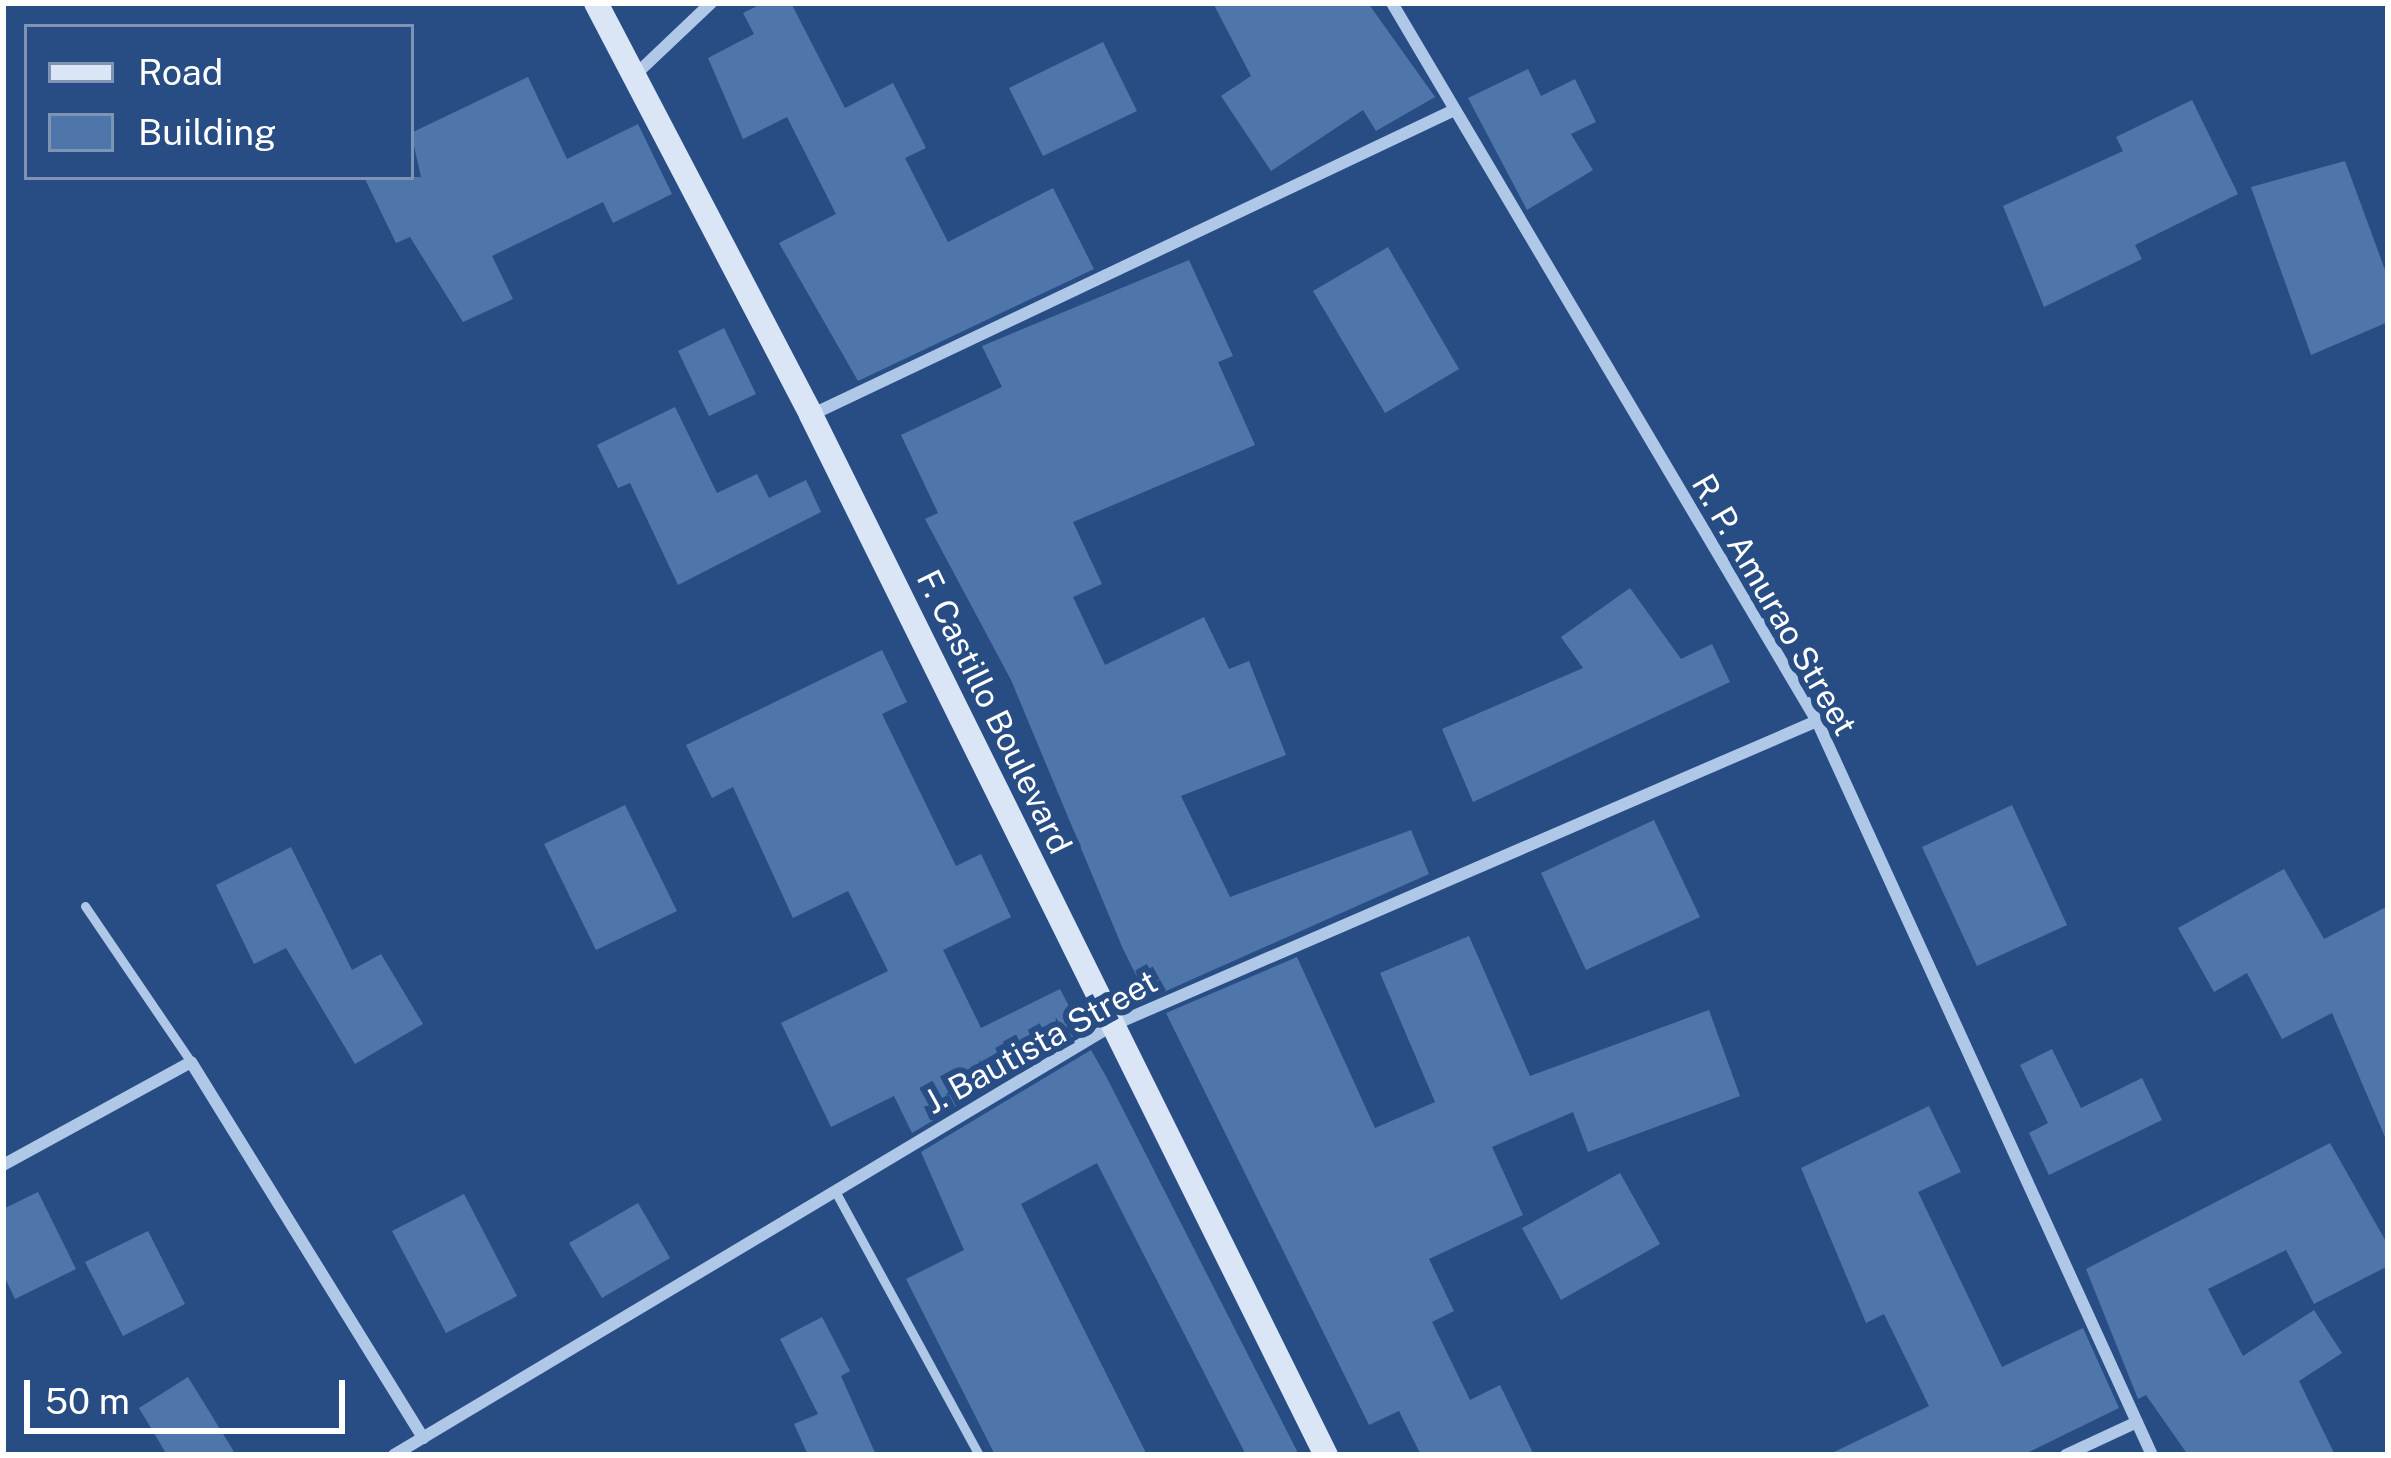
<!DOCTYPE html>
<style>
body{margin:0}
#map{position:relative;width:2391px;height:1458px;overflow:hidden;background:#274d84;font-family:"Public Sans",sans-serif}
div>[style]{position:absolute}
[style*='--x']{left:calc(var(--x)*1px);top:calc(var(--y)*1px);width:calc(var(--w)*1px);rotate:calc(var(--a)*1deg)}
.building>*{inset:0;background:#4f76ab}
.service>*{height:9px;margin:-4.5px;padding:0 4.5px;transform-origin:4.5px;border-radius:4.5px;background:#b0c8e7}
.minor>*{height:12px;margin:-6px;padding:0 6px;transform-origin:6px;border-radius:6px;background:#b0c8e7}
.secondary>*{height:24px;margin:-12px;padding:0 12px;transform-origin:12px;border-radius:12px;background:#dae5f6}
span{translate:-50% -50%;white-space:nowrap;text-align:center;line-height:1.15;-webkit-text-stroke:12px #274d84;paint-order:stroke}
.street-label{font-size:33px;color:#fff}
.frame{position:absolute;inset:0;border:6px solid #fff;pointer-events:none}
.legend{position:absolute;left:24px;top:24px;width:390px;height:156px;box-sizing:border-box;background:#274d84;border:3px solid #7d94b5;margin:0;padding:15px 21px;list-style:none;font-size:36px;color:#fff}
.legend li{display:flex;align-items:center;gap:24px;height:60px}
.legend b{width:60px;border:3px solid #7d94b5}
.scale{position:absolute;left:24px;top:1380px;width:321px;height:54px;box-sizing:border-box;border:6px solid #fff;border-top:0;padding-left:15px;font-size:36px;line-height:42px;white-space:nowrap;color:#fff;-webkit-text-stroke:9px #274d84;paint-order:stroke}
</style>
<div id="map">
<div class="building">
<i style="clip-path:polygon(763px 3px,791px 3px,845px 108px,893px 83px,926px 148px,905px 158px,948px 242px,1053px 188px,1094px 269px,858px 381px,779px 243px,836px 214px,787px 117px,743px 139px,708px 58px,754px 34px,743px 13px)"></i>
<i style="clip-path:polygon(1213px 3px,1368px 3px,1435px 97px,1376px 131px,1363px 110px,1271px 171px,1221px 96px,1251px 76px)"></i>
<i style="clip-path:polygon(1103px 42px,1137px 111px,1043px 156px,1009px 88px)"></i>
<i style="clip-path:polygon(1528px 69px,1541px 96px,1575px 79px,1596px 122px,1571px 134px,1593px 170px,1527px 210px,1468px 98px)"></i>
<i style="clip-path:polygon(528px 77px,567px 159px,638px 124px,672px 194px,613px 223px,603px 202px,492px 256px,513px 299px,463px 322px,410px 237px,396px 243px,364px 177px,421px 177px,411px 133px)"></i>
<i style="clip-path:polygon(2192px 100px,2238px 194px,2135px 245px,2142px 259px,2044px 307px,2003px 206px,2123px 151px,2116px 137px)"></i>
<i style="clip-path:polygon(2345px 161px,2388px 278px,2388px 322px,2311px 355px,2251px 187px)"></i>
<i style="clip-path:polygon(1388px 247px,1459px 369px,1385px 413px,1313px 291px)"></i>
<i style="clip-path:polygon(1189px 260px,1233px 356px,1218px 362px,1255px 445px,1073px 522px,1102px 584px,1073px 597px,1105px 665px,1204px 617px,1229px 669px,1249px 661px,1286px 755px,1181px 796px,1230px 897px,1411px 830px,1429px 874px,1157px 995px,1144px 991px,1123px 949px,1011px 680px,925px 519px,938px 513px,901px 435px,1002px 387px,982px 346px)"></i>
<i style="clip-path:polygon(724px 328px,756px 394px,709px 416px,678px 351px)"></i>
<i style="clip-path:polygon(675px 407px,717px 493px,757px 474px,769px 498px,806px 480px,821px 512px,678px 585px,630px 483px,618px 488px,597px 445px)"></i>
<i style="clip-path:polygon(1630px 588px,1681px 659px,1712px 644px,1730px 682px,1473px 802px,1442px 729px,1583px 668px,1561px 637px)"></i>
<i style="clip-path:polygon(882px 650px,907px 702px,882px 714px,956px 866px,981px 854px,1011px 917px,943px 950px,981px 1028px,1060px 989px,1082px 1031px,912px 1133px,894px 1096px,831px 1127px,781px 1023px,888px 971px,848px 891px,793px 918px,733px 787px,712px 798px,686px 745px)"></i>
<i style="clip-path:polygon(625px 805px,677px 911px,596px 950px,544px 844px)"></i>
<i style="clip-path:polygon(2012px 805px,2067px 925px,1977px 966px,1922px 847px)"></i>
<i style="clip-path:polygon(1654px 820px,1700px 917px,1586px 970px,1541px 873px)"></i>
<i style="clip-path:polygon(291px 847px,352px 970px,381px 954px,423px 1024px,355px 1064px,286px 948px,254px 964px,216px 885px)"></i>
<i style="clip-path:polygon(2284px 869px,2324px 939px,2388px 906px,2388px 1144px,2332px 1013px,2282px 1039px,2247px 973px,2214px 992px,2178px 928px)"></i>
<i style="clip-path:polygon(1469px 936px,1530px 1076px,1709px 1010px,1740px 1096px,1588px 1152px,1573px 1112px,1492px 1147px,1523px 1215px,1429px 1259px,1454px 1311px,1432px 1322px,1470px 1400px,1500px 1385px,1534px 1455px,1421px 1455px,1399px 1411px,1369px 1425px,1166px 1013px,1297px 957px,1375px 1128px,1435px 1102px,1380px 973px)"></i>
<i style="clip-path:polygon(2052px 1049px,2081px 1108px,2142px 1078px,2162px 1120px,2049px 1175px,2029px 1133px,2048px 1123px,2020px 1065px)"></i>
<i style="clip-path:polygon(1091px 1050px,1107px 1078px,1299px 1455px,1246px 1455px,1097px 1163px,1021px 1204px,1147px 1455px,995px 1455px,906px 1279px,964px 1250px,921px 1152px)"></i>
<i style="clip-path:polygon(1929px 1106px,1961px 1172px,1918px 1192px,2002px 1367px,2083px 1328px,2119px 1408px,2023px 1455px,1828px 1455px,1929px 1406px,1884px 1314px,1866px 1323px,1801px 1168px)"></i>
<i style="clip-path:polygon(2330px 1143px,2388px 1245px,2388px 1266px,2314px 1304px,2286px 1250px,2208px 1289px,2243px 1356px,2314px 1310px,2342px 1353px,2299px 1381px,2335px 1455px,2188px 1455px,2146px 1395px,2138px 1399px,2086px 1269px)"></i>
<i style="clip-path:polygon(1620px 1173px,1660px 1244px,1561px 1300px,1522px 1228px)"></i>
<i style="clip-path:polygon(38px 1192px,76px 1269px,15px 1299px,3px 1274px,3px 1209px)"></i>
<i style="clip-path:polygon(464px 1194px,517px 1296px,446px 1333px,392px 1231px)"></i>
<i style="clip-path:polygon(638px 1203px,670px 1258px,602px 1298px,569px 1243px)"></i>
<i style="clip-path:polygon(148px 1231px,185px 1304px,123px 1336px,85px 1262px)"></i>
<i style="clip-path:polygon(822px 1317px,850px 1371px,841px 1376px,876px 1455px,808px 1455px,794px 1424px,818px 1414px,780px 1339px)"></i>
<i style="clip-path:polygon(188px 1377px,236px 1455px,167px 1455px,139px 1408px)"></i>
</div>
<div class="service">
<i style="--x:85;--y:906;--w:189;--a:55.8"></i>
<i style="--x:835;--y:1191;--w:301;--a:61.4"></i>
</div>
<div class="minor">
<i style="--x:1392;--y:3;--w:834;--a:59.38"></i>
<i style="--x:1817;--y:721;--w:807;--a:65.47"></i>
<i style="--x:634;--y:76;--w:106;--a:-43.5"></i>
<i style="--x:811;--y:415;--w:709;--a:-25.37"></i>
<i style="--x:3;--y:1165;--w:214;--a:-28.7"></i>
<i style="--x:191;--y:1062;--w:442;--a:58.3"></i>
<i style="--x:394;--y:1455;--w:838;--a:-30.88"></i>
<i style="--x:1113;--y:1025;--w:767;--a:-23.36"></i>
<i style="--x:2066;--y:1455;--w:78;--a:-24.9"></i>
</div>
<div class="secondary">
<i style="--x:596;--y:3;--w:465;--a:62.4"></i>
<i style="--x:811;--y:415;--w:1161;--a:63.66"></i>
</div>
<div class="street-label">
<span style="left:1774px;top:605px;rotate:60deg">R. P. Amurao Street</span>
<span style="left:994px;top:712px;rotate:64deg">F. Castillo Boulevard</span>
<span style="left:1041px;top:1042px;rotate:-29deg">J. Bautista Street</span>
</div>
<div class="frame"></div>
<ul class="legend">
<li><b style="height:15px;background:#dae5f6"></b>Road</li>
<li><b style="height:33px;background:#4f76ab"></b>Building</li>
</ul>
<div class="scale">50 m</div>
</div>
